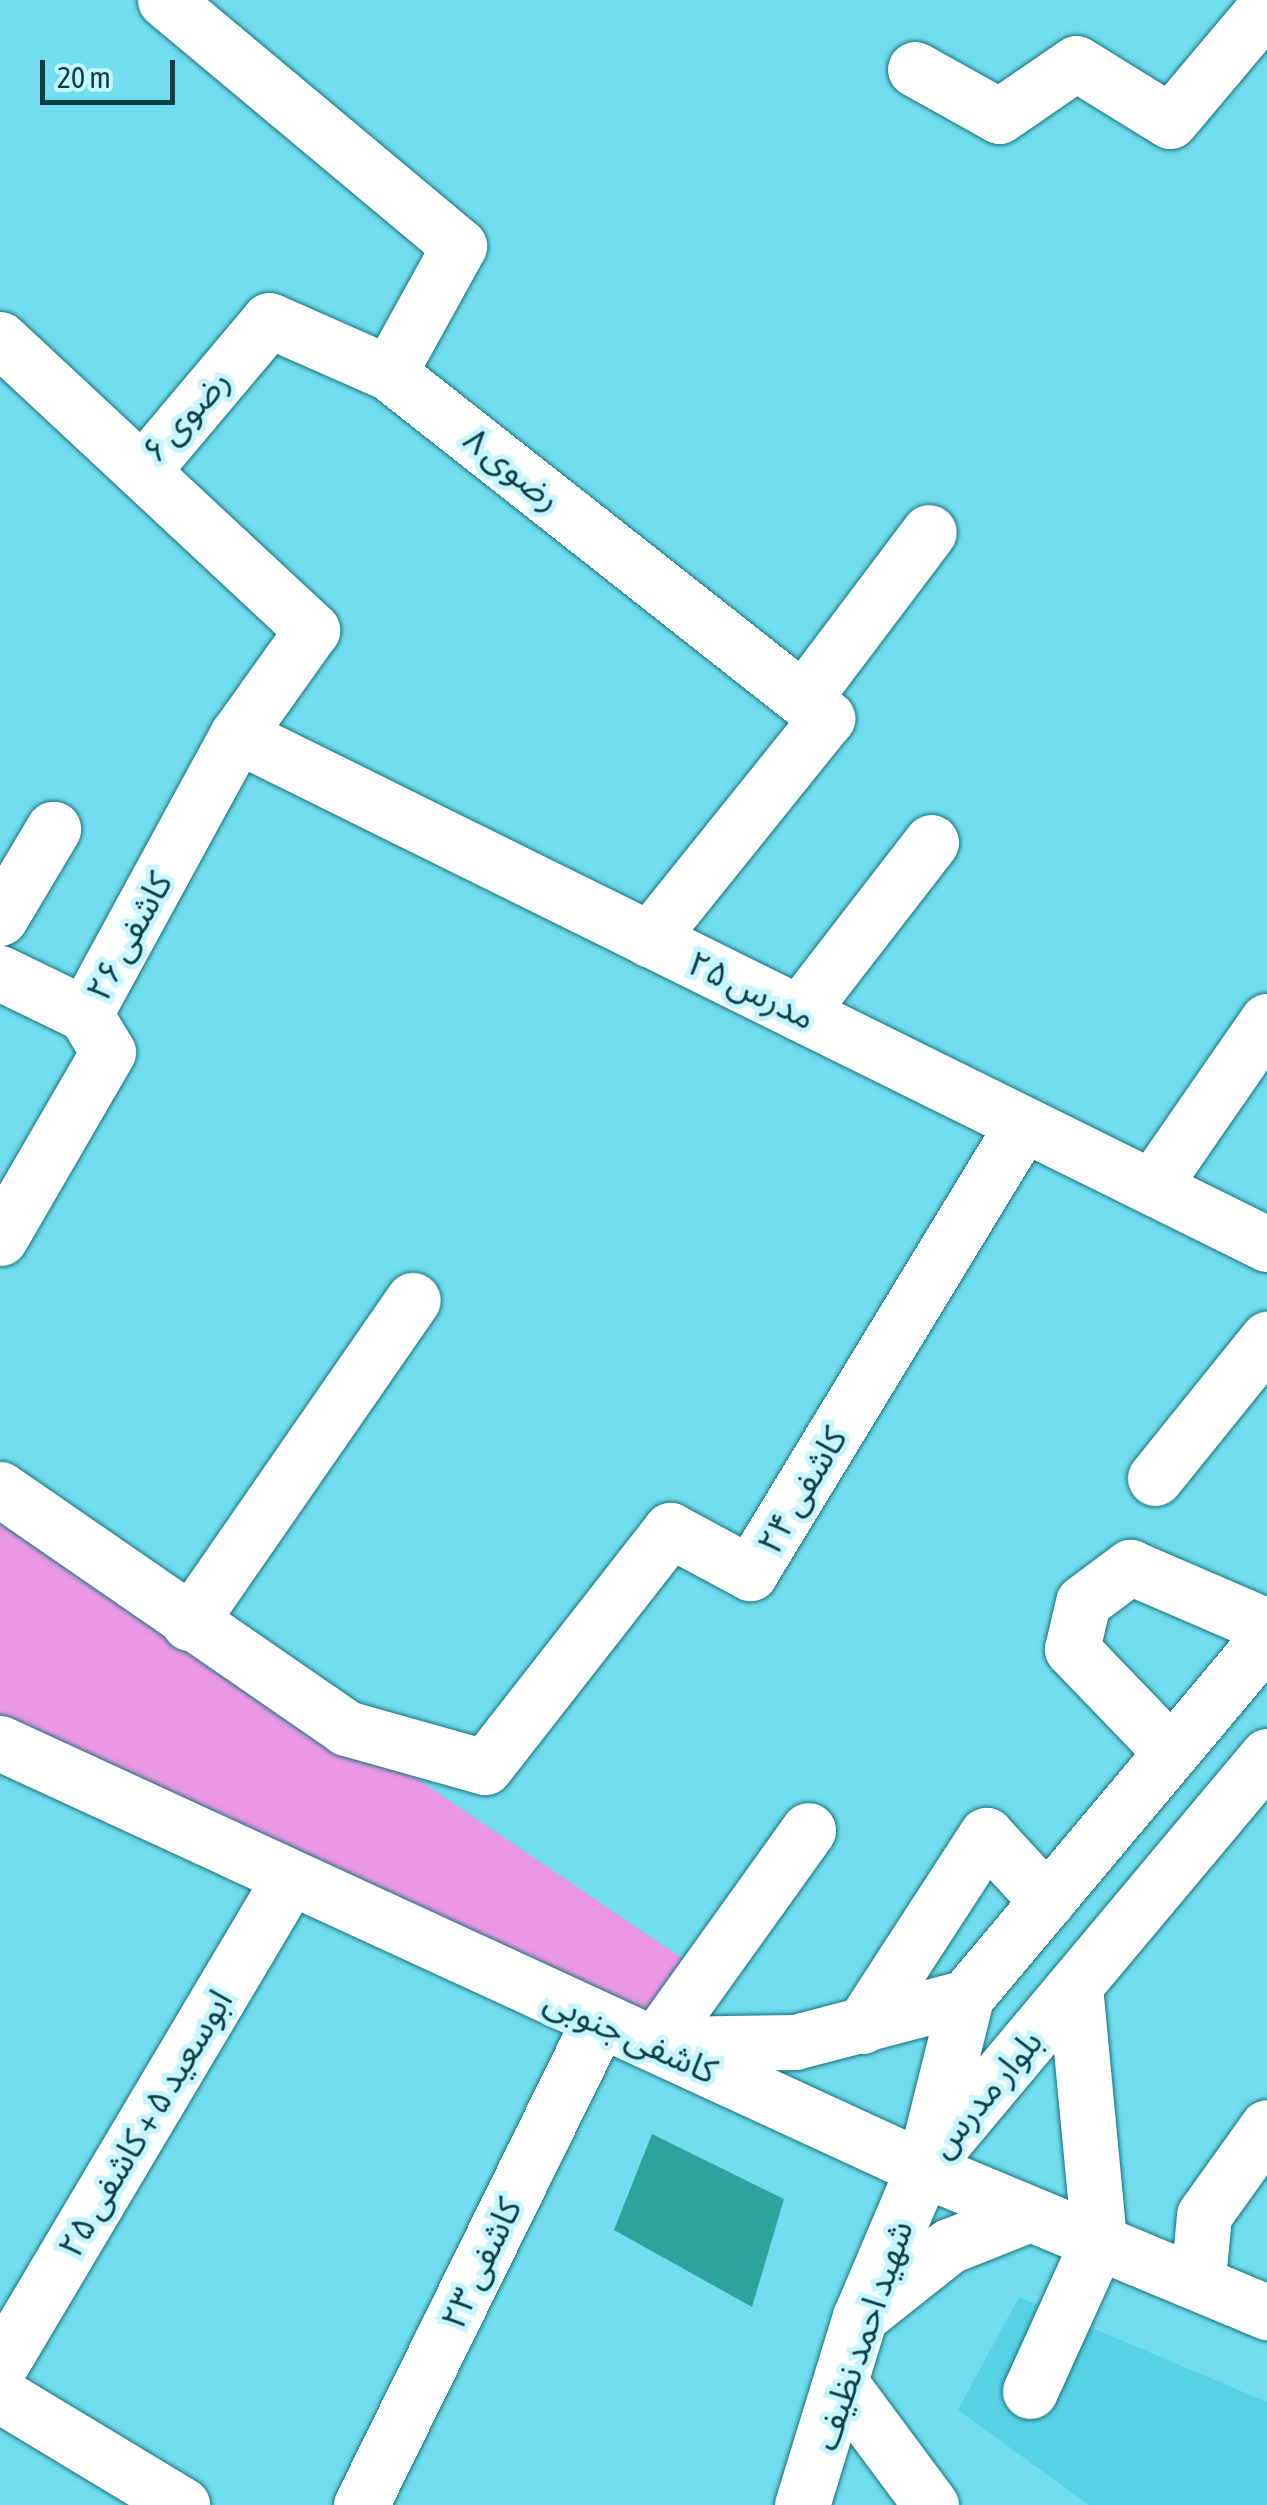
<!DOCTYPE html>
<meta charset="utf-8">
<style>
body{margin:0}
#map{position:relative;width:1267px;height:2505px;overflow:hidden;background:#72ddee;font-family:"Asap Condensed","Noto Sans Arabic",sans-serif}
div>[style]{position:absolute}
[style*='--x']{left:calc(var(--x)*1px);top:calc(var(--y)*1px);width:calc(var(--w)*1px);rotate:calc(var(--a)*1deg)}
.built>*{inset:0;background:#57d2e5}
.green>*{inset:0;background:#ea98e4}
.building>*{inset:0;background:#2ca39c}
.roads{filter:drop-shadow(0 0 2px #14707c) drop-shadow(0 0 2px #14707c)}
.minor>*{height:55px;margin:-27.5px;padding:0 27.5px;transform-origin:27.5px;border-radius:27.5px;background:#fff}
.major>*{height:55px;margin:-27.5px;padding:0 27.5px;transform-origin:27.5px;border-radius:27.5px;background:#fff}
span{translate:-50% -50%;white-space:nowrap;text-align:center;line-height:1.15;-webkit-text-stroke:10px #c5f5fe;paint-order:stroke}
.street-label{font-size:35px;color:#0f3f46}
.scale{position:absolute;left:40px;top:60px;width:135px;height:45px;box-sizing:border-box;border:5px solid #0f3f46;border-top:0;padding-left:12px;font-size:30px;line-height:35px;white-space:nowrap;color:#0f3f46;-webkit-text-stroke:8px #c5f5fe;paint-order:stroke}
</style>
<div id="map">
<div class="built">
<i style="clip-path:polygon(1019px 2297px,1267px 2402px,1267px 2505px,1089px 2505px,958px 2410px)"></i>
</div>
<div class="green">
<i style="clip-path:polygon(0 1496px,683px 1959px,640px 2030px,0 1738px)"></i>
</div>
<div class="building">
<i style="clip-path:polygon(652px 2134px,784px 2199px,752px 2307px,614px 2230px)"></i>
</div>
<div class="roads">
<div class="minor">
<i style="--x:165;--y:0;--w:383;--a:39.9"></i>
<i style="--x:459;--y:246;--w:145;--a:118.9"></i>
<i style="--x:389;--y:373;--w:558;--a:38.23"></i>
<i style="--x:827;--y:718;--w:284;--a:128.8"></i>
<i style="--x:915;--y:69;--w:96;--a:29.2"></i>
<i style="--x:999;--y:116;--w:93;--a:-34.5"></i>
<i style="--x:1076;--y:63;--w:110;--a:31.7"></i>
<i style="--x:1170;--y:121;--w:150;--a:-49.9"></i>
<i style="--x:0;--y:339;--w:427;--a:43"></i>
<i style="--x:312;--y:630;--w:129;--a:125.5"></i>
<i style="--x:237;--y:735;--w:318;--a:118.6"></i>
<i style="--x:85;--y:1014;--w:44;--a:58.8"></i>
<i style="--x:108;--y:1052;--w:215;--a:120.1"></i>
<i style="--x:142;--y:471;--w:197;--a:-49.9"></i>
<i style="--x:269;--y:320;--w:131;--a:23.8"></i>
<i style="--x:803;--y:699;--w:209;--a:-53"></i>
<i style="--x:237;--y:735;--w:1149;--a:26.3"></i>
<i style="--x:0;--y:918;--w:104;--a:-59.2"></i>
<i style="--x:0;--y:973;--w:94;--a:25.8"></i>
<i style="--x:799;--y:1013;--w:216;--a:-52.3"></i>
<i style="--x:1152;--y:1187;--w:202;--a:-55.3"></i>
<i style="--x:1155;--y:1478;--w:179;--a:-51.1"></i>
<i style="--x:0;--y:1489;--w:421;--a:34.6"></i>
<i style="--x:346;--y:1728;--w:144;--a:15.7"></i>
<i style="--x:485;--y:1767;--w:301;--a:-52"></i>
<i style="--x:670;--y:1530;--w:91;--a:28.3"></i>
<i style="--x:750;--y:1573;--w:525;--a:-58.7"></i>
<i style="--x:189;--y:1623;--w:393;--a:-55.3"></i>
<i style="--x:1171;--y:1752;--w:143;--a:-133.9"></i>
<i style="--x:1072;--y:1649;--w:48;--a:-76.8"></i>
<i style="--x:1083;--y:1602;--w:59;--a:-36.7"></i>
<i style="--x:1130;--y:1567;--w:149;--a:23.3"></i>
<i style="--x:862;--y:2026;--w:228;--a:-57"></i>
<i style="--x:986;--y:1835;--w:90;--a:47.3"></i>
<i style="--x:655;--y:2044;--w:263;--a:-54.4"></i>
<i style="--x:1198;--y:2279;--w:64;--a:-84.6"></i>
<i style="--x:1204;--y:2215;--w:108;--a:-54.4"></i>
<i style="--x:0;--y:2366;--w:564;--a:-59.3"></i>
<i style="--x:844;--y:2388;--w:146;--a:53.4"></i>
<i style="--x:1030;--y:2391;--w:167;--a:-65.6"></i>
<i style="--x:0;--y:2395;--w:213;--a:31.1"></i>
<i style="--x:361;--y:2505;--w:539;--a:-63.82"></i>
</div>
<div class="major">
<i style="--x:0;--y:1743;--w:1043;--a:24.72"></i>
<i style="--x:947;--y:2179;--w:347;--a:22.6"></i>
<i style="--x:1075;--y:1986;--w:254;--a:84.6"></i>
<i style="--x:670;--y:2044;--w:125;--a:-0.9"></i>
<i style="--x:795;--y:2042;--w:177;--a:-14.7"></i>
<i style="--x:932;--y:2156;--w:522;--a:-50.05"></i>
<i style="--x:867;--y:2311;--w:105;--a:-38.4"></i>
<i style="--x:949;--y:2246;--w:87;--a:-21.6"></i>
<i style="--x:802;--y:2505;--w:197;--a:-72.9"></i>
<i style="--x:860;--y:2317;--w:164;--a:-67"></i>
<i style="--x:924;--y:2166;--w:174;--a:-76"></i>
<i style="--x:966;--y:1997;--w:468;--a:-50"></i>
</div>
</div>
<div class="street-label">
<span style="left:185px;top:415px;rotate:-48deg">رضوی ۶</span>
<span style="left:513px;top:468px;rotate:38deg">رضوی ۸</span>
<span style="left:128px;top:936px;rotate:-61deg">کاشفی ۲۶</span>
<span style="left:752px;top:989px;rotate:26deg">مدرس ۲۵</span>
<span style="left:801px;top:1490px;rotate:-59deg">کاشفی ۲۴</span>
<span style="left:631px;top:2035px;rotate:24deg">کاشفی جنوبی</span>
<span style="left:985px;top:2093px;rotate:-50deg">بلوار مدرس</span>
<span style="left:144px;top:2123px;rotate:-59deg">ابوسعید ۵ + کاشفی ۲۵</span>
<span style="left:480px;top:2263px;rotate:-64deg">کاشفی ۲۳</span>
<span style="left:862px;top:2335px;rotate:-71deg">شهید احمد نظیف</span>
</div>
<div class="scale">20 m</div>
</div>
